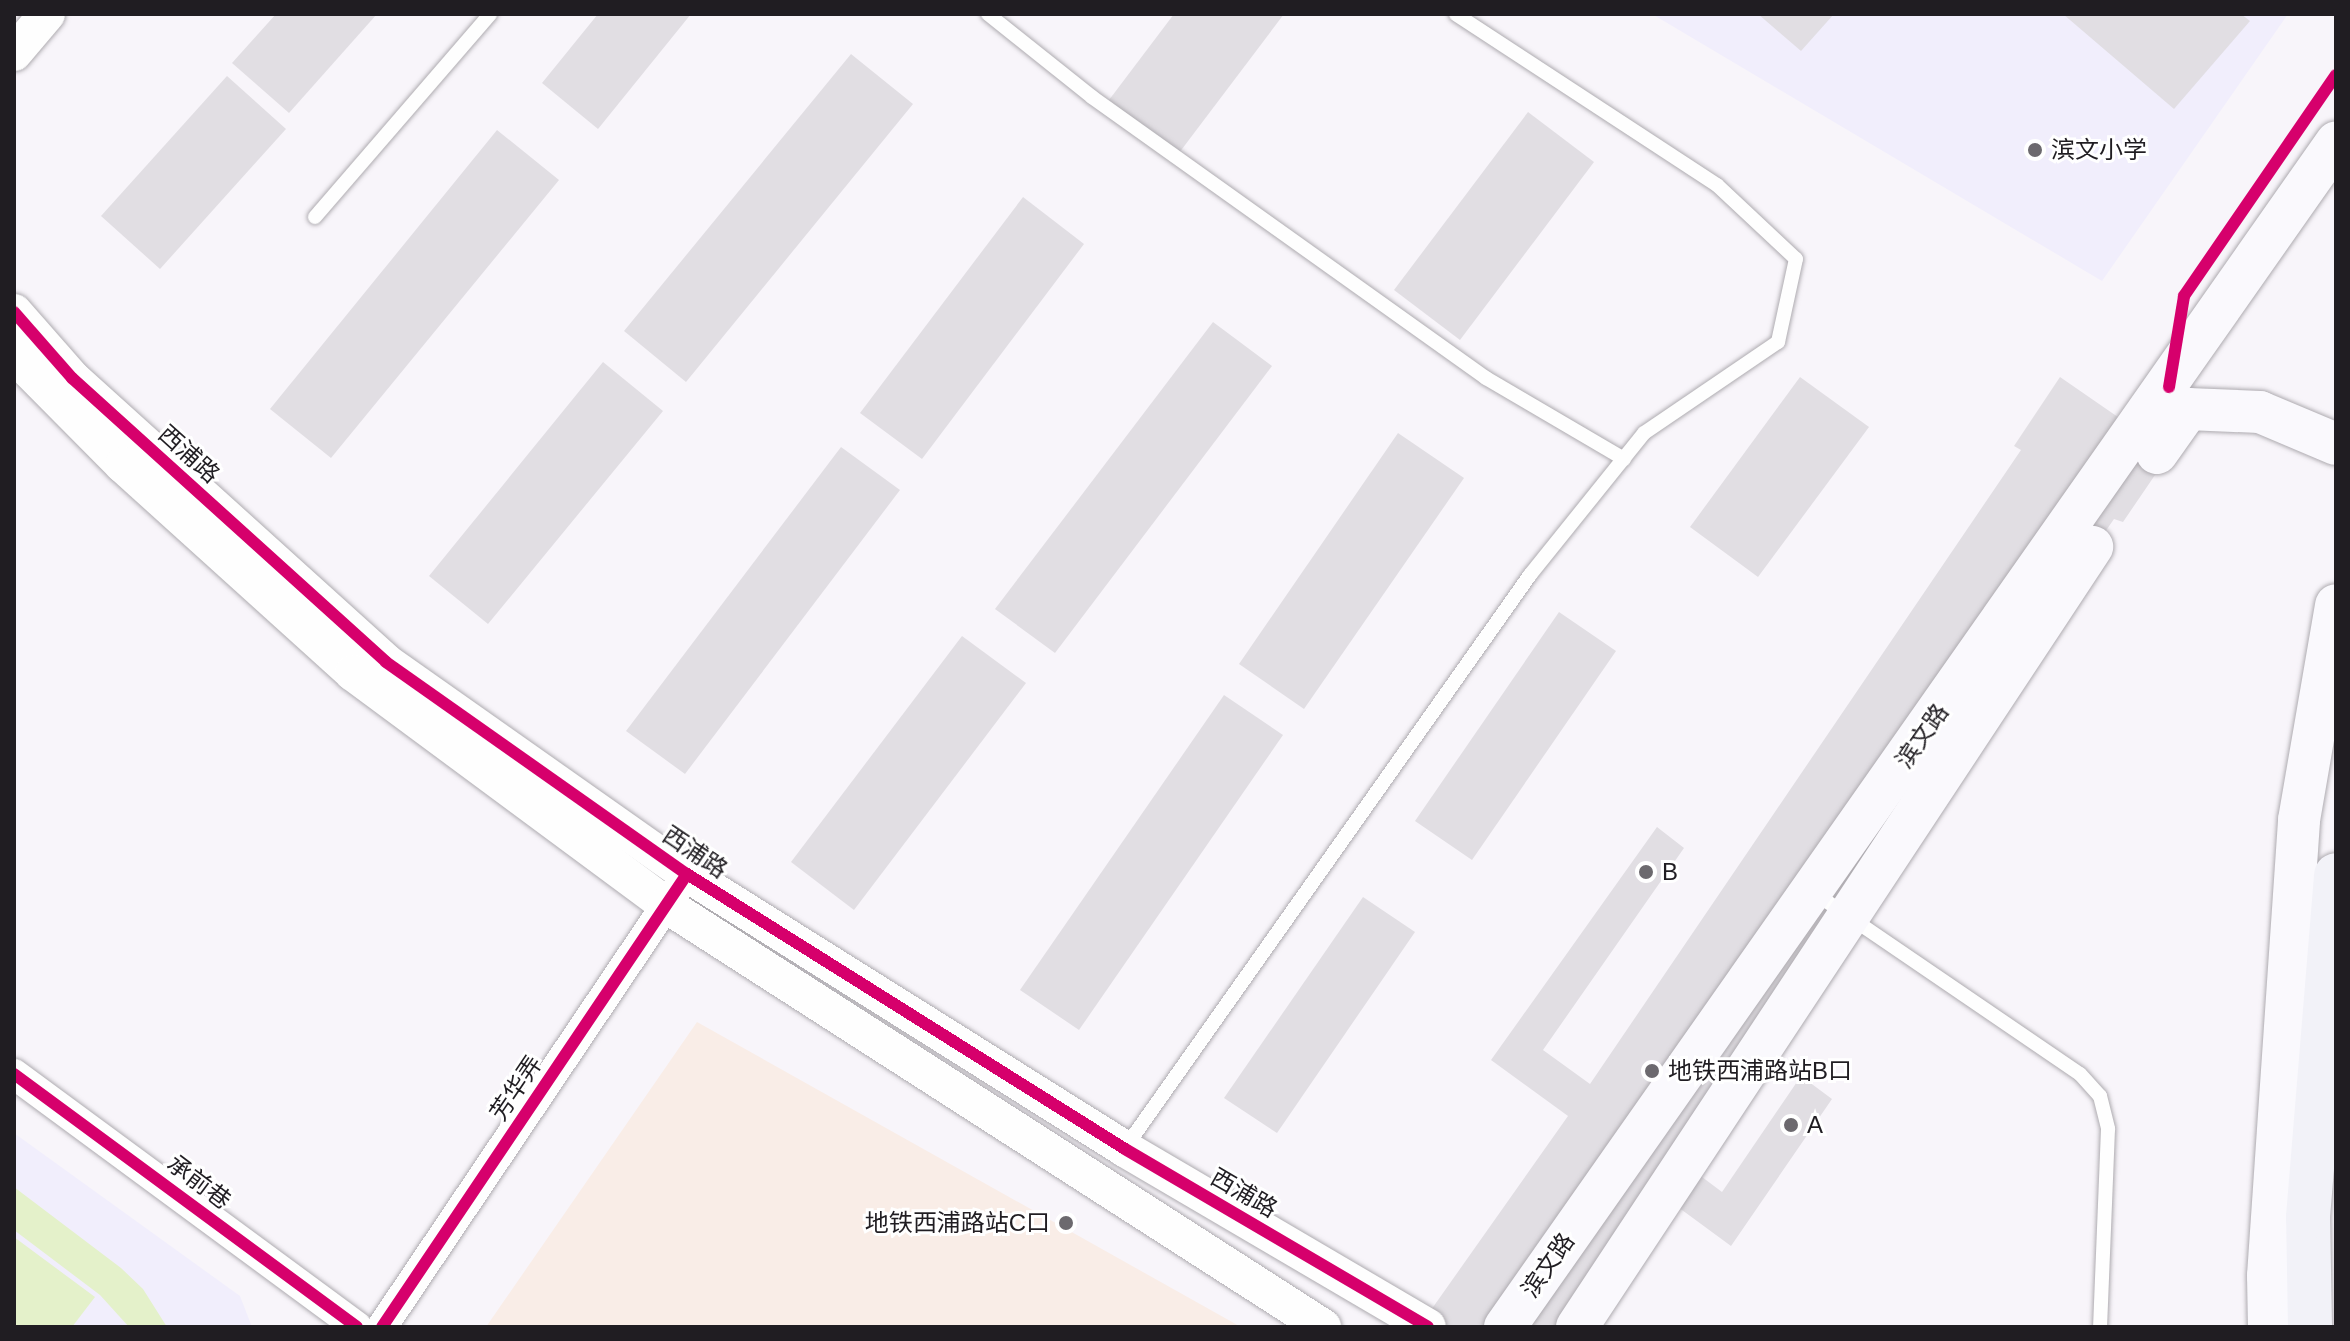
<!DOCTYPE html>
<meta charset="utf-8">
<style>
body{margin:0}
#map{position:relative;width:2350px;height:1341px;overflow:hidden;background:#f8f5fa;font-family:Arial,"Noto Sans SC",sans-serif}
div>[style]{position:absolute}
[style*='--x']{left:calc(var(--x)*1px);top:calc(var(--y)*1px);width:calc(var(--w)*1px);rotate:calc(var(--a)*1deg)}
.commercial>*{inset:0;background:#f9ede7}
.education>*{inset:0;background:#f1eefc}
.green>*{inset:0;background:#e4f1ca}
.building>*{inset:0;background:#e1dee3}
.roads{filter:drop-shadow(0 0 2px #aeabb0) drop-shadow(0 0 2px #aeabb0)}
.service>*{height:14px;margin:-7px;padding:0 7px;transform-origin:7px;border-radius:7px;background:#fefefe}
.minor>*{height:30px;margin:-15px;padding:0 15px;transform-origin:15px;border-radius:15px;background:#fefefe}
.tertiary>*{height:36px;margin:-18px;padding:0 18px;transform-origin:18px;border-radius:18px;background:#fefefe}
.secondary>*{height:42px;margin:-21px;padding:0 21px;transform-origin:21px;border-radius:21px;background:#faf9fd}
.trunk>*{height:44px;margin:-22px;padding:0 22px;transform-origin:22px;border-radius:22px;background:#f2f2f8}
.cycleway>*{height:12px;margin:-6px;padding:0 6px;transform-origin:6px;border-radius:6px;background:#d6006c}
.dots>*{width:22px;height:22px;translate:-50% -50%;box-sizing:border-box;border:4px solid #fff;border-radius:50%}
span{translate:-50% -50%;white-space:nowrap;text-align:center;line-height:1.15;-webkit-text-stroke:6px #fff;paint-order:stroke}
.poi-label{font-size:24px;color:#201d22}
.left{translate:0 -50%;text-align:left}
.right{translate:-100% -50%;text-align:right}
.street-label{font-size:24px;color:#201d22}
.frame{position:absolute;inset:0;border:16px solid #201d22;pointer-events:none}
</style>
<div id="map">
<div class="commercial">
<i style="clip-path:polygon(697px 1022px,1241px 1327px,486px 1327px)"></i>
</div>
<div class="education">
<i style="clip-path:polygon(1652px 14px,2288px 14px,2102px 281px)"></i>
<i style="clip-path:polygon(14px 1133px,240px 1296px,252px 1327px,14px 1327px)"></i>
</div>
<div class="green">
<i style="clip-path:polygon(14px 1187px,121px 1268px,143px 1289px,167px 1327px,129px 1327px,100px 1295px,14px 1230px)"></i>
<i style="clip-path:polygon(14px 1237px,95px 1297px,72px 1327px,14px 1327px)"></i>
</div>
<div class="building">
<i style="clip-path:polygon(276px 14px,377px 14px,289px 113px,232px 63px)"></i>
<i style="clip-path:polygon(598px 14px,691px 14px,598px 129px,542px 83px)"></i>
<i style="clip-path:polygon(1174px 14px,1284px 14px,1179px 153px,1109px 100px)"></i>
<i style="clip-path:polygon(1758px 14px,1834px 14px,1801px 51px)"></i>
<i style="clip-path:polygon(2063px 14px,2241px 14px,2250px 21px,2174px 109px)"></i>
<i style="clip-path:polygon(851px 54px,913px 104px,686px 382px,624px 331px)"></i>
<i style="clip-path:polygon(227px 76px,286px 129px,160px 269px,101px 216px)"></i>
<i style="clip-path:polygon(1528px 112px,1594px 162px,1460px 340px,1394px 290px)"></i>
<i style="clip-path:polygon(497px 130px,559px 180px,331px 458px,270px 409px)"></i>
<i style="clip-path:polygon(1023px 197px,1084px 244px,922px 459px,860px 413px)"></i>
<i style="clip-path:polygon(1213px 322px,1272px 366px,1055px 653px,995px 609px)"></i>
<i style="clip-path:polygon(603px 362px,663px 411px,488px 624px,429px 576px)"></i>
<i style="clip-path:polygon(1800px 377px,1869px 427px,1758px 577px,1690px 527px)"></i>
<i style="clip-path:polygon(2060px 377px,2170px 453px,2123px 522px,2114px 519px,1674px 1156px,1722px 1192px,1801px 1076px,1832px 1099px,1731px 1246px,1652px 1188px,1557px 1327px,1419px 1327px,1568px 1116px,1491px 1060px,1657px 827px,1684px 848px,1543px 1050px,1590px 1084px,2021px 450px,2014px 446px)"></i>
<i style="clip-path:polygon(1398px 433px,1464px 478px,1304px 709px,1239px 664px)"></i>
<i style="clip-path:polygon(841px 447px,900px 490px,685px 774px,626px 731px)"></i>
<i style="clip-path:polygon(1559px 612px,1616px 651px,1472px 860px,1415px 821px)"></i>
<i style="clip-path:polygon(962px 636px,1026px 683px,854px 910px,791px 862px)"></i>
<i style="clip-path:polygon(1224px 695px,1283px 735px,1079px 1030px,1020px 990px)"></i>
<i style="clip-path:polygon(1363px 897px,1415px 932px,1277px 1133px,1224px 1098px)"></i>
</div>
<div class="roads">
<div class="service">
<i style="--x:988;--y:14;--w:133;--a:38.6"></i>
<i style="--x:1092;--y:97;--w:484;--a:35.5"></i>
<i style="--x:1486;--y:378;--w:160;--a:30.4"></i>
<i style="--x:315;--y:217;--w:268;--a:-49.2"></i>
<i style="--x:1813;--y:892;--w:323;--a:34.3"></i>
<i style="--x:2080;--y:1074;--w:30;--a:48"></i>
<i style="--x:2100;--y:1096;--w:34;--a:76"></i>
<i style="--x:2108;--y:1129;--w:198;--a:92.3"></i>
<i style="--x:1125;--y:1148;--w:702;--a:-54.75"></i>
<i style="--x:1530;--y:575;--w:182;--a:-51.2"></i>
<i style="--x:1644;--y:433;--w:162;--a:-34.2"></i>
<i style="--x:1778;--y:342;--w:85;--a:-77.8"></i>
<i style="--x:1796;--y:259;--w:108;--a:-136.9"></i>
<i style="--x:1717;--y:185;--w:312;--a:-146.8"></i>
</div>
<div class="minor">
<i style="--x:14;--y:1074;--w:426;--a:36.4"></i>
<i style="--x:382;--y:1327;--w:532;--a:-56.04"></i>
</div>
<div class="tertiary">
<i style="--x:14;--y:53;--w:51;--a:-49.8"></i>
<i style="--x:14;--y:312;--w:88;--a:48.7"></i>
<i style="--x:72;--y:378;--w:423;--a:42.1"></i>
<i style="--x:386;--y:662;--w:368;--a:35.2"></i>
<i style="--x:687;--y:874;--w:517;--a:32.12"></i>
<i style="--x:1125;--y:1149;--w:351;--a:30.4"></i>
<i style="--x:14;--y:355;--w:155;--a:45.3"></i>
<i style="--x:123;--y:465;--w:310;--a:42.1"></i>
<i style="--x:353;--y:673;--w:390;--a:36.5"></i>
<i style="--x:666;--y:905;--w:781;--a:32.71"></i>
</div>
<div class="secondary">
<i style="--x:2157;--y:453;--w:54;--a:-54.8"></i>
<i style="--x:2188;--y:409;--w:72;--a:2.4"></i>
<i style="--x:2260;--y:412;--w:82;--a:22.8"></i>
<i style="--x:1505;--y:1327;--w:1447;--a:-54.94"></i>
<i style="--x:1577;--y:1327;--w:935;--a:-56.56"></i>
<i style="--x:2269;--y:1327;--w:51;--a:-91.1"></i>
<i style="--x:2268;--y:1276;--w:457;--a:-86.1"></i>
<i style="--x:2299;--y:820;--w:218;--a:-80.2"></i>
</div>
<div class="trunk">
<i style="--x:2310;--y:1327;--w:110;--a:-91"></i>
<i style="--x:2308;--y:1217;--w:343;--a:-85.3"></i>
</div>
</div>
<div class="cycleway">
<i style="--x:14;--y:312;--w:88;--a:48.7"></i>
<i style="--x:72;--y:378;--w:423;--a:42.1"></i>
<i style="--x:386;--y:662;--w:368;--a:35.2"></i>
<i style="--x:687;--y:874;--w:517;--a:32.12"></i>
<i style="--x:1125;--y:1149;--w:351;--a:30.4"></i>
<i style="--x:2169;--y:387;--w:92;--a:-80.6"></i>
<i style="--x:2184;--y:296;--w:268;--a:-55.5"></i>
<i style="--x:14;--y:1074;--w:426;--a:36.4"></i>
<i style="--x:382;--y:1327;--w:546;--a:-56.05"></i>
</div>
<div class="dots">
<i style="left:2035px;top:150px;background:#6c696e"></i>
<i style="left:1646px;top:872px;background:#6c696e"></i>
<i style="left:1652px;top:1071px;background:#6c696e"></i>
<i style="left:1791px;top:1125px;background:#6c696e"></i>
<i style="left:1066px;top:1223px;background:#6c696e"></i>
</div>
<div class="poi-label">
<span class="left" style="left:2051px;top:150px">滨文小学</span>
<span class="left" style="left:1662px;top:872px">B</span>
<span class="left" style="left:1668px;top:1071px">地铁西浦路站B口</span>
<span class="left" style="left:1807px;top:1125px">A</span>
<span class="right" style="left:1050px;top:1223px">地铁西浦路站C口</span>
</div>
<div class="street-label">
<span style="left:189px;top:454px;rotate:42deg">西浦路</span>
<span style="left:1922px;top:736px;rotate:-55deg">滨文路</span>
<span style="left:695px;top:852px;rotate:34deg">西浦路</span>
<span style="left:516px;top:1088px;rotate:-56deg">芳华弄</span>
<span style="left:199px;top:1182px;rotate:37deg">承前巷</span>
<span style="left:1244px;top:1193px;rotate:30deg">西浦路</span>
<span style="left:1548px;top:1265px;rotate:-55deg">滨文路</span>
</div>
<div class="frame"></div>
</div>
